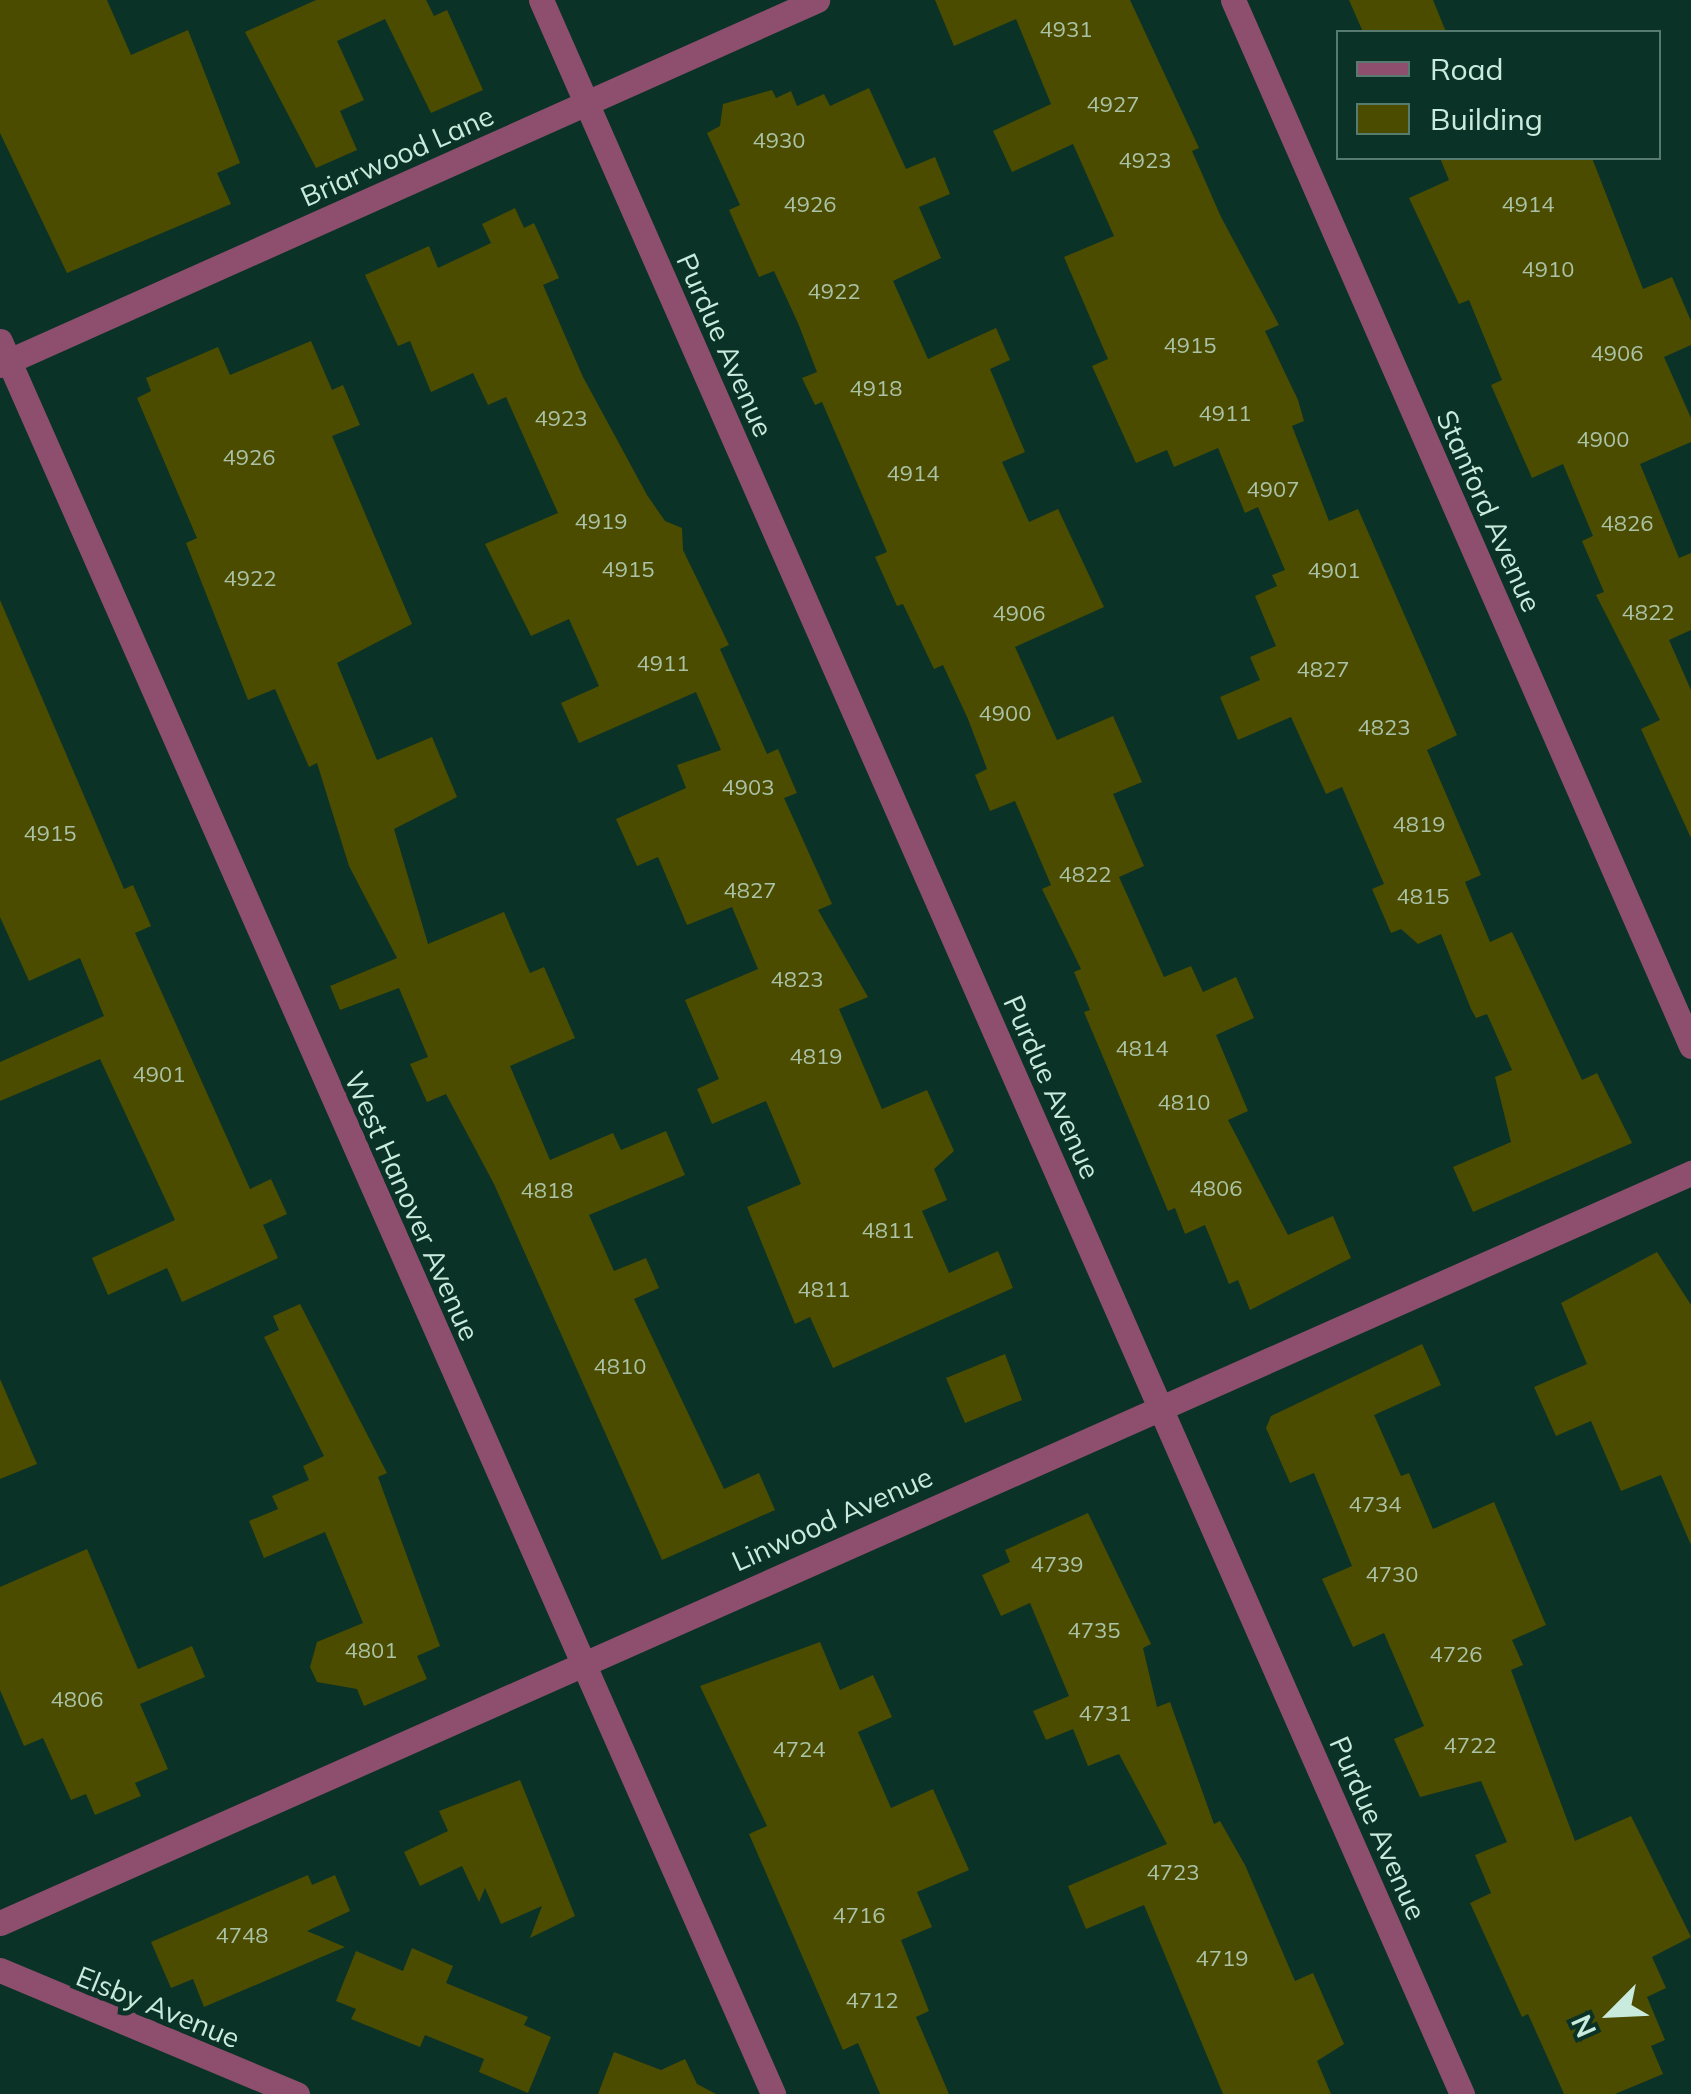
<!DOCTYPE html>
<style>
body{margin:0}
#map{position:relative;width:1691px;height:2094px;overflow:hidden;background:#0b3226;font-family:Mulish,sans-serif}
div>[style]{position:absolute}
[style*='--x']{left:calc(var(--x)*1px);top:calc(var(--y)*1px);width:calc(var(--w)*1px);rotate:calc(var(--a)*1deg)}
.building>*{inset:0;background:#4c4c01}
.minor>*{height:25px;margin:-12.5px;padding:0 12.5px;transform-origin:12.5px;border-radius:12.5px;background:#8e4f6e}
span{translate:-50% -50%;white-space:nowrap;text-align:center;line-height:1.15;-webkit-text-stroke:10px #0b3226;paint-order:stroke}
.number-label{font-size:22px;color:#aac3a6}
.number-label span{-webkit-text-stroke-width:0}
.street-label{font-size:28px;color:#c9ebdd}
.legend{position:absolute;left:1336px;top:30px;width:325px;height:130px;box-sizing:border-box;background:#0b3226;border:2px solid #577c6f;margin:0;padding:12px 18px;list-style:none;font-size:30px;color:#c9ebdd}
.legend li{display:flex;align-items:center;gap:20px;height:50px}
.legend b{width:50px;border:2px solid #577c6f}
.north{position:absolute;left:1561px;top:1964px;width:100px;height:100px;-webkit-text-stroke:8px #0b3226;paint-order:stroke;rotate:246deg;font-size:28px;font-weight:700;line-height:40px;text-align:center;color:#c9ebdd}
.north::after{content:'';display:block;margin:auto;width:35px;height:45px;background:#c9ebdd;clip-path:polygon(50% 0,100% 100%,50% 72%,0 100%)}
</style>
<div id="map">
<div class="building">
<i style="clip-path:polygon(0 0,107px 0,131px 55px,188px 30px,240px 163px,217px 173px,231px 204px,67px 273px,0 133px)"></i>
<i style="clip-path:polygon(316px 0,426px 0,434px 16px,447px 10px,483px 90px,431px 113px,385px 19px,337px 41px,364px 100px,340px 111px,357px 150px,316px 168px,245px 32px)"></i>
<i style="clip-path:polygon(935px 0,1130px 0,1199px 148px,1192px 151px,1221px 217px,1279px 325px,1265px 331px,1298px 400px,1304px 421px,1292px 426px,1329px 521px,1358px 509px,1457px 735px,1427px 750px,1481px 875px,1465px 882px,1490px 942px,1512px 932px,1582px 1080px,1597px 1073px,1632px 1143px,1473px 1212px,1453px 1167px,1511px 1142px,1495px 1077px,1512px 1070px,1487px 1014px,1476px 1018px,1471px 1009px,1441px 934px,1418px 944px,1401px 929px,1391px 933px,1372px 889px,1384px 884px,1342px 787px,1326px 794px,1291px 717px,1238px 740px,1220px 697px,1260px 680px,1250px 657px,1276px 646px,1255px 596px,1277px 586px,1272px 575px,1285px 570px,1258px 507px,1245px 513px,1218px 448px,1174px 467px,1167px 450px,1136px 463px,1092px 366px,1108px 359px,1064px 257px,1114px 236px,1073px 144px,1012px 172px,993px 131px,1051px 104px,1016px 19px,954px 46px)"></i>
<i style="clip-path:polygon(1349px 0,1433px 0,1446px 32px,1363px 32px)"></i>
<i style="clip-path:polygon(869px 88px,906px 169px,935px 157px,950px 194px,919px 207px,941px 258px,893px 281px,928px 359px,996px 328px,1010px 360px,990px 369px,1025px 452px,1002px 462px,1029px 522px,1058px 509px,1104px 607px,1015px 647px,1057px 740px,1113px 716px,1142px 782px,1113px 794px,1144px 866px,1119px 877px,1164px 977px,1191px 966px,1203px 992px,1236px 977px,1254px 1018px,1216px 1035px,1248px 1111px,1228px 1120px,1288px 1235px,1333px 1216px,1351px 1258px,1250px 1310px,1238px 1280px,1229px 1284px,1205px 1225px,1185px 1234px,1175px 1208px,1168px 1211px,1084px 1012px,1090px 1010px,1074px 972px,1081px 969px,1042px 889px,1051px 885px,1015px 801px,990px 811px,975px 775px,987px 769px,968px 719px,943px 665px,934px 669px,903px 604px,897px 606px,875px 557px,887px 552px,822px 402px,815px 405px,802px 378px,817px 372px,798px 323px,774px 271px,759px 277px,729px 210px,740px 205px,707px 133px,720px 126px,723px 104px,772px 90px,776px 98px,791px 91px,797px 106px,824px 94px,830px 106px)"></i>
<i style="clip-path:polygon(1440px 158px,1592px 158px,1643px 289px,1672px 277px,1691px 321px,1691px 345px,1664px 357px,1691px 418px,1691px 442px,1640px 464px,1679px 558px,1691px 553px,1691px 630px,1669px 640px,1691px 690px,1691px 838px,1641px 729px,1660px 720px,1596px 595px,1604px 592px,1582px 541px,1593px 536px,1563px 464px,1532px 478px,1491px 385px,1502px 380px,1469px 300px,1459px 304px,1409px 198px,1449px 180px)"></i>
<i style="clip-path:polygon(515px 208px,524px 228px,534px 223px,559px 278px,543px 285px,583px 377px,647px 495px,665px 521px,682px 528px,683px 550px,729px 645px,720px 649px,732px 676px,767px 754px,778px 749px,797px 793px,784px 798px,832px 904px,818px 910px,868px 997px,839px 1009px,882px 1109px,927px 1090px,954px 1151px,934px 1169px,947px 1200px,922px 1211px,949px 1273px,998px 1251px,1013px 1288px,833px 1368px,810px 1317px,795px 1324px,747px 1207px,801px 1184px,766px 1101px,712px 1124px,697px 1089px,719px 1079px,685px 1000px,758px 969px,732px 907px,687px 925px,658px 857px,637px 866px,616px 819px,686px 788px,677px 765px,721px 750px,696px 692px,579px 743px,561px 703px,599px 686px,569px 619px,531px 636px,485px 544px,558px 513px,506px 397px,488px 405px,473px 373px,431px 392px,410px 341px,398px 346px,365px 275px,429px 246px,438px 268px,491px 243px,482px 224px)"></i>
<i style="clip-path:polygon(311px 341px,332px 390px,343px 385px,360px 425px,332px 436px,412px 624px,337px 663px,377px 760px,432px 737px,457px 797px,394px 829px,428px 944px,504px 912px,530px 973px,544px 967px,575px 1038px,510px 1066px,550px 1160px,613px 1133px,621px 1150px,666px 1131px,685px 1175px,589px 1215px,614px 1271px,646px 1258px,659px 1288px,634px 1299px,724px 1489px,759px 1473px,775px 1510px,662px 1560px,494px 1184px,446px 1094px,427px 1102px,410px 1064px,428px 1057px,399px 988px,340px 1010px,330px 986px,397px 958px,349px 866px,317px 763px,309px 767px,275px 689px,248px 700px,186px 543px,197px 538px,137px 398px,151px 391px,146px 378px,218px 347px,230px 375px)"></i>
<i style="clip-path:polygon(0 600px,124px 889px,133px 885px,151px 926px,135px 933px,250px 1189px,271px 1179px,287px 1214px,263px 1225px,278px 1258px,182px 1302px,167px 1268px,108px 1295px,92px 1258px,175px 1220px,100px 1059px,0 1101px,0 1062px,104px 1016px,80px 958px,29px 981px,0 917px)"></i>
<i style="clip-path:polygon(1657px 1252px,1691px 1305px,1691px 1545px,1661px 1475px,1621px 1491px,1591px 1421px,1556px 1436px,1534px 1387px,1587px 1364px,1561px 1303px)"></i>
<i style="clip-path:polygon(300px 1304px,387px 1473px,378px 1477px,440px 1646px,417px 1656px,427px 1679px,364px 1706px,357px 1689px,317px 1682px,310px 1667px,317px 1642px,363px 1623px,325px 1532px,264px 1558px,249px 1521px,278px 1509px,272px 1496px,309px 1480px,303px 1466px,324px 1456px,264px 1337px,279px 1330px,273px 1316px)"></i>
<i style="clip-path:polygon(1422px 1344px,1441px 1385px,1374px 1415px,1401px 1476px,1409px 1473px,1433px 1529px,1494px 1502px,1546px 1625px,1512px 1640px,1523px 1665px,1511px 1670px,1575px 1841px,1631px 1816px,1691px 1937px,1652px 1957px,1666px 1988px,1647px 1997px,1665px 2040px,1651px 2046px,1663px 2074px,1615px 2094px,1564px 2094px,1528px 2014px,1522px 2017px,1470px 1903px,1491px 1893px,1475px 1855px,1507px 1842px,1481px 1781px,1420px 1797px,1394px 1739px,1424px 1726px,1384px 1633px,1353px 1647px,1322px 1579px,1352px 1566px,1314px 1473px,1290px 1483px,1266px 1428px,1271px 1416px)"></i>
<i style="clip-path:polygon(1005px 1354px,1022px 1400px,965px 1423px,946px 1378px)"></i>
<i style="clip-path:polygon(0 1379px,37px 1464px,0 1479px)"></i>
<i style="clip-path:polygon(1088px 1513px,1151px 1644px,1143px 1648px,1157px 1707px,1170px 1702px,1214px 1824px,1220px 1821px,1245px 1865px,1295px 1981px,1313px 1973px,1344px 2044px,1317px 2061px,1331px 2094px,1223px 2094px,1144px 1905px,1086px 1929px,1068px 1886px,1167px 1844px,1119px 1754px,1088px 1766px,1073px 1729px,1046px 1740px,1033px 1711px,1069px 1696px,1030px 1603px,1001px 1616px,982px 1575px,1010px 1562px,1005px 1550px)"></i>
<i style="clip-path:polygon(87px 1549px,138px 1669px,192px 1646px,205px 1677px,140px 1704px,168px 1769px,135px 1783px,141px 1796px,95px 1815px,86px 1794px,71px 1800px,43px 1738px,24px 1746px,0 1690px,0 1587px)"></i>
<i style="clip-path:polygon(820px 1642px,840px 1690px,873px 1675px,892px 1717px,858px 1732px,891px 1808px,933px 1789px,969px 1870px,917px 1892px,932px 1927px,901px 1940px,929px 2011px,916px 2017px,949px 2094px,880px 2094px,858px 2043px,843px 2050px,749px 1834px,767px 1826px,700px 1686px)"></i>
<i style="clip-path:polygon(520px 1780px,575px 1916px,530px 1938px,542px 1906px,501px 1924px,485px 1888px,479px 1902px,462px 1866px,420px 1886px,404px 1852px,448px 1831px,439px 1811px)"></i>
<i style="clip-path:polygon(308px 1875px,312px 1885px,335px 1875px,350px 1911px,307px 1931px,345px 1947px,204px 2007px,193px 1979px,171px 1988px,151px 1942px)"></i>
<i style="clip-path:polygon(412px 1948px,453px 1966px,446px 1983px,528px 2017px,524px 2025px,551px 2037px,528px 2093px,479px 2072px,484px 2059px,425px 2035px,420px 2047px,351px 2019px,356px 2009px,336px 2001px,356px 1951px,403px 1971px)"></i>
<i style="clip-path:polygon(614px 2052px,661px 2070px,685px 2059px,697px 2084px,716px 2094px,598px 2094px)"></i>
</div>
<div class="minor">
<i style="--x:541;--y:0;--w:2288;--a:66.26"></i>
<i style="--x:1233;--y:0;--w:1142;--a:66.35"></i>
<i style="--x:0;--y:341;--w:1916;--a:66.2"></i>
<i style="--x:0;--y:365;--w:895;--a:-24.07"></i>
<i style="--x:0;--y:1923;--w:1850;--a:-23.92"></i>
<i style="--x:0;--y:1970;--w:322;--a:22.7"></i>
</div>
<div class="number-label">
<span style="left:1066px;top:30px">4931</span>
<span style="left:1113px;top:105px">4927</span>
<span style="left:779px;top:141px">4930</span>
<span style="left:1145px;top:161px">4923</span>
<span style="left:810px;top:205px">4926</span>
<span style="left:1528px;top:205px">4914</span>
<span style="left:1548px;top:270px">4910</span>
<span style="left:834px;top:292px">4922</span>
<span style="left:1190px;top:346px">4915</span>
<span style="left:1617px;top:354px">4906</span>
<span style="left:876px;top:389px">4918</span>
<span style="left:1225px;top:414px">4911</span>
<span style="left:561px;top:419px">4923</span>
<span style="left:1603px;top:440px">4900</span>
<span style="left:249px;top:458px">4926</span>
<span style="left:913px;top:474px">4914</span>
<span style="left:1273px;top:490px">4907</span>
<span style="left:601px;top:522px">4919</span>
<span style="left:1627px;top:524px">4826</span>
<span style="left:628px;top:570px">4915</span>
<span style="left:1334px;top:571px">4901</span>
<span style="left:250px;top:579px">4922</span>
<span style="left:1648px;top:613px">4822</span>
<span style="left:1019px;top:614px">4906</span>
<span style="left:663px;top:664px">4911</span>
<span style="left:1323px;top:670px">4827</span>
<span style="left:1005px;top:714px">4900</span>
<span style="left:1384px;top:728px">4823</span>
<span style="left:748px;top:788px">4903</span>
<span style="left:1419px;top:825px">4819</span>
<span style="left:50px;top:834px">4915</span>
<span style="left:1085px;top:875px">4822</span>
<span style="left:750px;top:891px">4827</span>
<span style="left:1423px;top:897px">4815</span>
<span style="left:797px;top:980px">4823</span>
<span style="left:1142px;top:1049px">4814</span>
<span style="left:816px;top:1057px">4819</span>
<span style="left:159px;top:1075px">4901</span>
<span style="left:1184px;top:1103px">4810</span>
<span style="left:1216px;top:1189px">4806</span>
<span style="left:547px;top:1191px">4818</span>
<span style="left:888px;top:1231px">4811</span>
<span style="left:824px;top:1290px">4811</span>
<span style="left:620px;top:1367px">4810</span>
<span style="left:1375px;top:1505px">4734</span>
<span style="left:1057px;top:1565px">4739</span>
<span style="left:1392px;top:1575px">4730</span>
<span style="left:1094px;top:1631px">4735</span>
<span style="left:371px;top:1651px">4801</span>
<span style="left:1456px;top:1655px">4726</span>
<span style="left:77px;top:1700px">4806</span>
<span style="left:1105px;top:1714px">4731</span>
<span style="left:1470px;top:1746px">4722</span>
<span style="left:799px;top:1750px">4724</span>
<span style="left:1173px;top:1873px">4723</span>
<span style="left:859px;top:1916px">4716</span>
<span style="left:242px;top:1936px">4748</span>
<span style="left:1222px;top:1959px">4719</span>
<span style="left:872px;top:2001px">4712</span>
</div>
<div class="street-label">
<span style="left:397px;top:156px;rotate:-24deg">Briarwood Lane</span>
<span style="left:725px;top:345px;rotate:66deg">Purdue Avenue</span>
<span style="left:1489px;top:511px;rotate:66deg">Stanford Avenue</span>
<span style="left:1052px;top:1087px;rotate:66deg">Purdue Avenue</span>
<span style="left:412px;top:1206px;rotate:66deg">West Hanover Avenue</span>
<span style="left:832px;top:1519px;rotate:-24deg">Linwood Avenue</span>
<span style="left:1378px;top:1828px;rotate:66deg">Purdue Avenue</span>
<span style="left:158px;top:2007px;rotate:22deg">Elsby Avenue</span>
</div>
<ul class="legend">
<li><b style="height:12px;background:#8e4f6e"></b>Road</li>
<li><b style="height:28px;background:#4c4c01"></b>Building</li>
</ul>
<div class="north">N</div>
</div>
